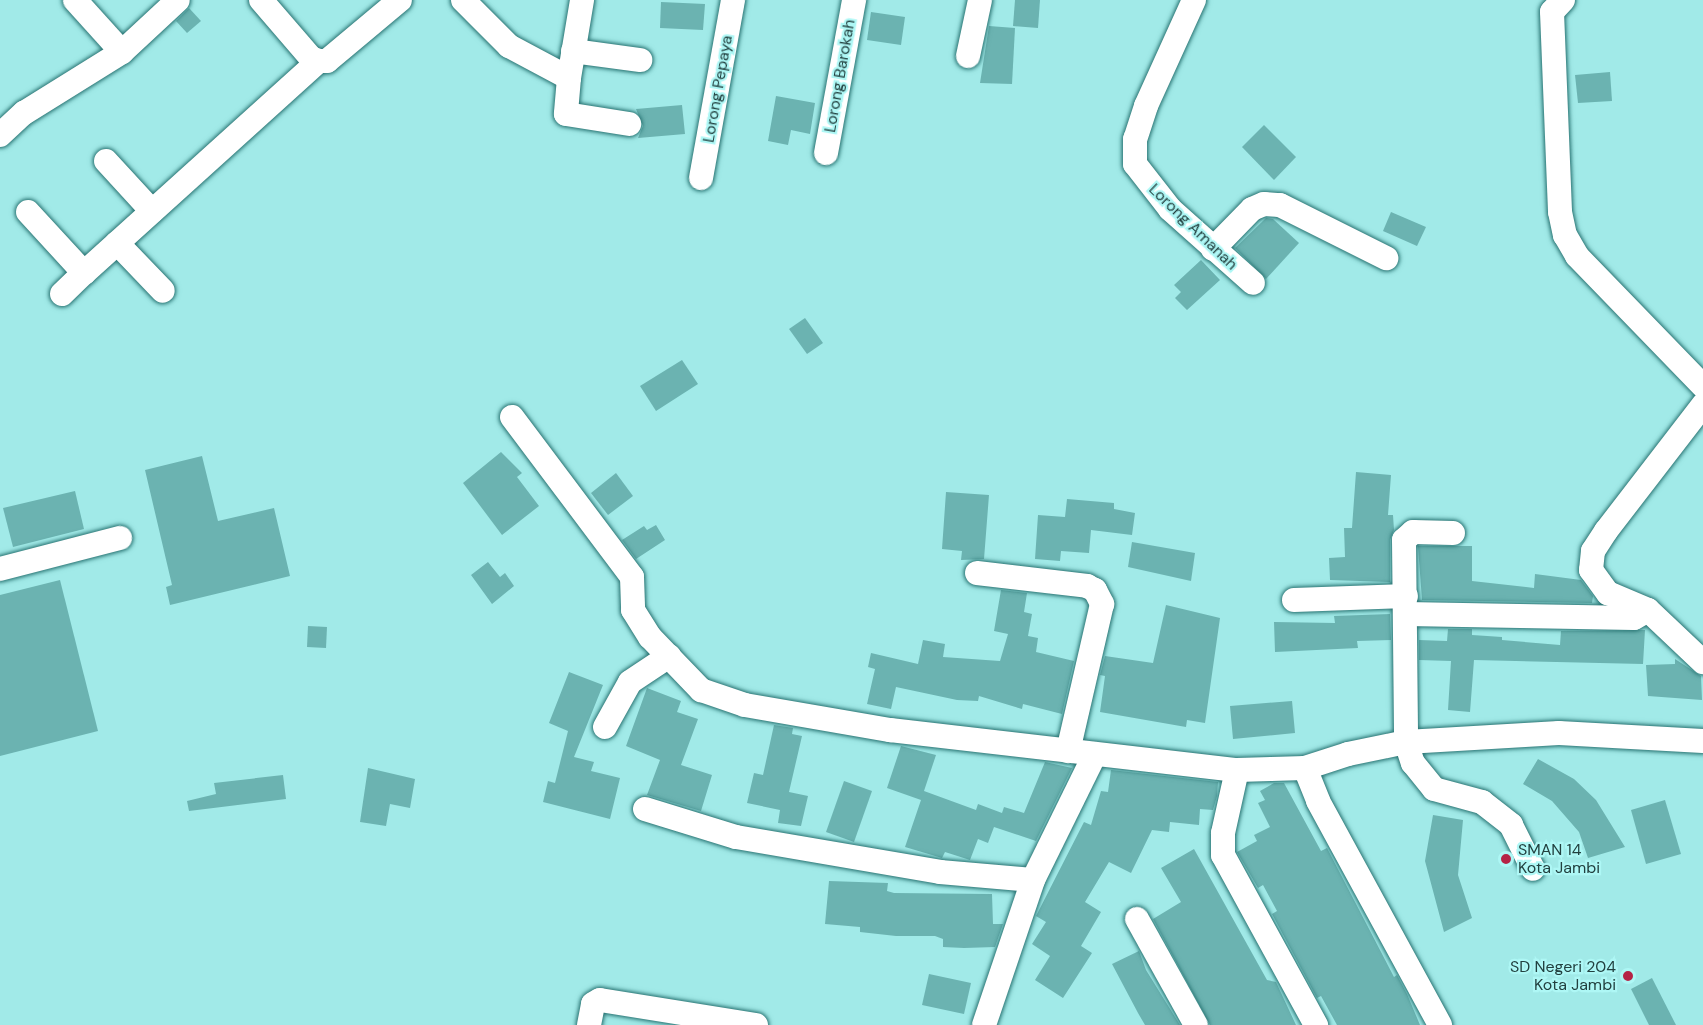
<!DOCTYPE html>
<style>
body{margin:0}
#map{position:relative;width:1703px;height:1025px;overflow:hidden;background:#a1eae8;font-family:"DM Sans",sans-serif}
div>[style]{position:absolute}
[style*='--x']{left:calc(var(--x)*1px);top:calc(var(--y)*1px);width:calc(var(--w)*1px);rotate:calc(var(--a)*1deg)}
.building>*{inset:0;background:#6bb3b1}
.roads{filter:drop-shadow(0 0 2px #287372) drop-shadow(0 0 2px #287372)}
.minor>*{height:24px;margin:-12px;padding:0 12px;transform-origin:12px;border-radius:12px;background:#fff}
.dots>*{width:16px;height:16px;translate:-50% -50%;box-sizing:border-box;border:3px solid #aef7f5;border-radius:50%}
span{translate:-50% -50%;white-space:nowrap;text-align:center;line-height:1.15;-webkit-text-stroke:4.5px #aef7f5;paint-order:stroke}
.street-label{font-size:16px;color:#22403f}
.poi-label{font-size:16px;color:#22403f}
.left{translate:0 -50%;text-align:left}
.right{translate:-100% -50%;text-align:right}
</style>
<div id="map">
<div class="building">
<i style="clip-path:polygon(1015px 0,1040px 0,1038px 28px,1013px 26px)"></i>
<i style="clip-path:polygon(661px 2px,705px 4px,703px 30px,660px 28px)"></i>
<i style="clip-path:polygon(189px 8px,201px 21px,187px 33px,176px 21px)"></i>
<i style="clip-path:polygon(871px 12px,905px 17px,901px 45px,867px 40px)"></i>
<i style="clip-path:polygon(989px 26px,1015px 28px,1012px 84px,980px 83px)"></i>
<i style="clip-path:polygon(1610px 72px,1612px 101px,1578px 103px,1575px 75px)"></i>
<i style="clip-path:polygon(776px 96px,815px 103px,810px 134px,791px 130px,788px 145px,768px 141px)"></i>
<i style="clip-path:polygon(682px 105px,685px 134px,638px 138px,643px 126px,636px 109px)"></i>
<i style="clip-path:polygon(1264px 125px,1296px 157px,1274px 180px,1242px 147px)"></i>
<i style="clip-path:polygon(1391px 212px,1426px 227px,1417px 246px,1383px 231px)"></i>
<i style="clip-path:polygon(1266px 218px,1273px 219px,1299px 243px,1266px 279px,1235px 248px)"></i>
<i style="clip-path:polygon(1201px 260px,1220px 280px,1187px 310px,1175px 298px,1181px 292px,1174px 285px)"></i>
<i style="clip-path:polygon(805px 318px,823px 343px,807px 354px,789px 329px)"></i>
<i style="clip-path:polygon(682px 360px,698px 384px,656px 411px,640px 386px)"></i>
<i style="clip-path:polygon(501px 452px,522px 473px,517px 477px,539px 506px,502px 535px,463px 483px)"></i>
<i style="clip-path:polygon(202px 456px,218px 521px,274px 508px,290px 576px,170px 605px,166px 587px,172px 585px,145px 470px)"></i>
<i style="clip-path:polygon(1356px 472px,1391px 475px,1388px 515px,1393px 515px,1394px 530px,1390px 540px,1390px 582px,1330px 580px,1329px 558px,1345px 557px,1344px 528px,1352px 528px)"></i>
<i style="clip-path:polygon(616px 473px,633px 496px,608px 515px,591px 493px)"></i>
<i style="clip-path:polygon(75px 491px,84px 529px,13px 547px,3px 508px)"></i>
<i style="clip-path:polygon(946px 492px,989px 495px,984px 559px,961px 560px,962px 551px,942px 549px)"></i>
<i style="clip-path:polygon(1067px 499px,1114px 503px,1114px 509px,1135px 513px,1132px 535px,1091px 530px,1089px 553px,1061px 551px,1060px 561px,1035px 559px,1038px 515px,1065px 517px)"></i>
<i style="clip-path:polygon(656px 525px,665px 540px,636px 559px,622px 540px,644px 526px,647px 530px)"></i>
<i style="clip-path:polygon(1132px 542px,1195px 553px,1191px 581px,1128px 567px)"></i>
<i style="clip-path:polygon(1418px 546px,1472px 546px,1472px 581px,1534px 588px,1535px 574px,1581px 580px,1593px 596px,1592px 603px,1422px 600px)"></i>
<i style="clip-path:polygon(488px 562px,500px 577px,505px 573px,514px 586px,492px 604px,471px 575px)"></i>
<i style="clip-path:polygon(60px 580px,98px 731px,0 756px,0 595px)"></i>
<i style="clip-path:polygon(1001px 590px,1027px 593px,1024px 612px,1032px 614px,1028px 636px,1038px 638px,1036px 652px,1074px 661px,1062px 714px,1023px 704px,1022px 709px,979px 696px,978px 701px,957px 700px,896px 687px,891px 709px,867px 704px,875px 669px,868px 667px,871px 653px,918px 664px,923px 640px,945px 644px,943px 657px,1000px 661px,1008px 634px,994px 631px)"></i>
<i style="clip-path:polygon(1166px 605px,1220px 618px,1205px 723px,1187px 720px,1186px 727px,1100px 712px,1105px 676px,1100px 675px,1105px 656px,1153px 663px)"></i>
<i style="clip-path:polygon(1390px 614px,1391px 640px,1357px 641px,1358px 648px,1275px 652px,1274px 622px,1335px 623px,1334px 616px)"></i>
<i style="clip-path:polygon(308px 626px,327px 627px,326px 648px,307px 647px)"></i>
<i style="clip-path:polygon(1448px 629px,1472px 629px,1472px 635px,1502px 637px,1502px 640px,1560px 645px,1561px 631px,1645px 630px,1643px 664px,1474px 660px,1470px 712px,1448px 710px,1451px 661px,1419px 660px,1419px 640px,1447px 641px)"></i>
<i style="clip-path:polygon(1675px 659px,1701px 676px,1702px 700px,1648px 696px,1646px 665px,1675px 664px)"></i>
<i style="clip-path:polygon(569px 672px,603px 685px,574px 757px,594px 762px,591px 771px,620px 778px,610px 819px,543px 802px,548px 781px,555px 783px,568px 731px,549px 723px)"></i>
<i style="clip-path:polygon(647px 688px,681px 701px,677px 712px,698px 719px,681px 765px,712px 775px,701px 811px,647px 795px,660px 760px,626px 746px)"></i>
<i style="clip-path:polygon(1292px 701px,1295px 733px,1233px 739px,1230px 706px)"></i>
<i style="clip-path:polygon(774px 725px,793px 728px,792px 734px,802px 736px,789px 792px,808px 796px,801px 826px,778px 823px,780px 810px,747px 803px,754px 773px,763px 775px)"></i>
<i style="clip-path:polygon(901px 746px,936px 755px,924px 791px,976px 810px,978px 804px,1002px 813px,1004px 807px,1024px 813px,1045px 762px,1072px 768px,1036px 841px,994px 827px,988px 843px,978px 839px,970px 860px,945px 852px,942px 858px,905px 847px,921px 800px,887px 788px)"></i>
<i style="clip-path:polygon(1538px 759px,1574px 779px,1596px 800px,1625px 847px,1588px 858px,1579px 832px,1552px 801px,1523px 784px)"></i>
<i style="clip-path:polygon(368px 768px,415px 779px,410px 808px,390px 804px,386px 826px,360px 822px)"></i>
<i style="clip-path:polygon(1111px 770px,1218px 782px,1217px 796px,1213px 810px,1200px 809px,1199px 825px,1170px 822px,1169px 832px,1152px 830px,1131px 873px,1109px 862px,1085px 902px,1101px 912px,1081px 946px,1092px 953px,1063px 998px,1035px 980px,1050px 956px,1032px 944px,1046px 922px,1036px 916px,1084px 822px,1091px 825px,1101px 791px,1108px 792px)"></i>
<i style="clip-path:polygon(283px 775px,286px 799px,189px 811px,187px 801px,216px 794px,214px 783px)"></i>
<i style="clip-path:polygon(844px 781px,872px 791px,854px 842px,826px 832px)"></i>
<i style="clip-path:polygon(1274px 783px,1284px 783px,1321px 851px,1327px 848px,1394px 977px,1397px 975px,1407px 994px,1420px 1025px,1337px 1025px,1321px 996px,1317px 998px,1272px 914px,1277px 911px,1263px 885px,1258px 888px,1237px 852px,1257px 841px,1254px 835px,1270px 827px,1258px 803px,1265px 800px,1260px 791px)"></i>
<i style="clip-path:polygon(1665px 800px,1681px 854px,1646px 864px,1631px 810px)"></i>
<i style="clip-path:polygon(1433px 815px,1463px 820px,1458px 875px,1472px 918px,1444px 932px,1425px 861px)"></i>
<i style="clip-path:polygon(1194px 849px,1267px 980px,1276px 982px,1296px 1025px,1210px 1025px,1153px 919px,1181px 902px,1161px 868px)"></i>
<i style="clip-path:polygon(829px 881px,888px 883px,887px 891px,894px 893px,992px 894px,993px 924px,1003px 924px,995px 947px,964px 948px,943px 947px,943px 939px,935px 936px,896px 936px,860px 932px,860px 927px,825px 924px)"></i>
<i style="clip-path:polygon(1139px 951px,1146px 970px,1180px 1025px,1145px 1025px,1138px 1013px,1112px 964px)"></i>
<i style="clip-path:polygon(929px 974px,971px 983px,964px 1014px,922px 1005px)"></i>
<i style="clip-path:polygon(1652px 978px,1676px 1025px,1649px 1025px,1631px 989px)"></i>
</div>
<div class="roads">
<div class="minor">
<i style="--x:75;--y:0;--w:70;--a:47.9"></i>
<i style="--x:261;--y:0;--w:77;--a:49.2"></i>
<i style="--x:311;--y:58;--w:9;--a:21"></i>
<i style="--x:319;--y:61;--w:8;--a:0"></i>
<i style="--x:327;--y:61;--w:95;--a:-39.9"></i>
<i style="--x:463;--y:0;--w:65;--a:45"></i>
<i style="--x:509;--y:46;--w:68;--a:28.1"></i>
<i style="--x:569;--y:78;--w:79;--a:-80.5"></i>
<i style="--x:1194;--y:0;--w:116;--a:114.4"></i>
<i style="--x:1146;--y:106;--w:35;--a:108"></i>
<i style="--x:1135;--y:139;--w:25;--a:90"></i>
<i style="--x:1135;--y:164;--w:57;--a:52.1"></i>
<i style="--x:1170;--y:209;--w:111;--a:41.7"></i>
<i style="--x:1563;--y:0;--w:16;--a:133"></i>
<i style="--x:1552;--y:12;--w:200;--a:87.7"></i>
<i style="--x:1560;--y:212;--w:24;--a:78"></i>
<i style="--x:1565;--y:235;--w:24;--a:60"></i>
<i style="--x:1577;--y:256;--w:181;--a:45.9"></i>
<i style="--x:573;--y:51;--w:68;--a:7.7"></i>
<i style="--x:968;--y:56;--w:57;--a:-77.9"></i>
<i style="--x:569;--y:78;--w:36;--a:95"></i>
<i style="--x:566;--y:114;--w:64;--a:9"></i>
<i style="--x:0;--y:135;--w:33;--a:-43"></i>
<i style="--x:24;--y:113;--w:115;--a:-31.9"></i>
<i style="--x:122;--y:52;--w:76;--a:-42.9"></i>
<i style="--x:826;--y:153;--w:156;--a:-79.6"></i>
<i style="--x:106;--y:161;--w:68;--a:47.4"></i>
<i style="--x:701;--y:178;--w:181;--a:-79.8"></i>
<i style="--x:28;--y:212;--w:83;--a:47.4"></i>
<i style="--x:84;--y:273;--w:316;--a:-42.1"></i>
<i style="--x:117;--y:243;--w:66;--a:46.2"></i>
<i style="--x:1213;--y:249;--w:56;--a:-45.7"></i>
<i style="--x:1252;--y:209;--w:13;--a:-23"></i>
<i style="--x:1264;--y:204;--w:16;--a:4"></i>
<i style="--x:1280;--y:205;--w:119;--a:26.6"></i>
<i style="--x:62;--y:294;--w:30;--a:-44"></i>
<i style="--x:1703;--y:405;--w:159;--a:127.6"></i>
<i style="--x:1606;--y:531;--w:24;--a:123"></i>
<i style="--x:1593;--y:551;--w:19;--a:96"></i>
<i style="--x:1591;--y:570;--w:29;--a:54"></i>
<i style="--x:1608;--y:593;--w:43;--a:23"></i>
<i style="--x:1648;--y:610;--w:76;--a:43.4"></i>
<i style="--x:512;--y:417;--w:200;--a:53.1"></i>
<i style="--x:632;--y:577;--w:33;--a:88"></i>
<i style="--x:633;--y:610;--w:32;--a:58"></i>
<i style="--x:650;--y:637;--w:74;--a:46.1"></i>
<i style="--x:701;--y:690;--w:46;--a:18.8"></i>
<i style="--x:745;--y:705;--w:147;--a:9.8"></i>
<i style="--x:890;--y:730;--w:349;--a:6.6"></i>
<i style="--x:1237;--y:770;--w:68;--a:-1.7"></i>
<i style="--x:1305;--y:768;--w:45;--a:-18"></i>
<i style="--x:1348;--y:754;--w:59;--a:-11.7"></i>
<i style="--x:1406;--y:742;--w:153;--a:-3.4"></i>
<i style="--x:1559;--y:733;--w:144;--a:3.2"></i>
<i style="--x:1453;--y:533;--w:40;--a:-178.6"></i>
<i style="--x:1413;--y:532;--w:12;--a:138"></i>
<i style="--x:1404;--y:540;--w:202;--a:89.4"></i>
<i style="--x:1406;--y:742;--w:22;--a:72"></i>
<i style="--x:1413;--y:763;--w:33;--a:51"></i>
<i style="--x:1434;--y:789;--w:50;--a:15.2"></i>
<i style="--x:1482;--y:802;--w:37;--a:38"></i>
<i style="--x:1511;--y:825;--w:49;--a:63.4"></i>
<i style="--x:0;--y:569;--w:124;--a:-14.5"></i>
<i style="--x:977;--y:573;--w:111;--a:6.7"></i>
<i style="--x:1087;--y:586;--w:9;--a:27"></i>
<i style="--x:1095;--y:590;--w:16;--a:63"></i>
<i style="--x:1102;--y:604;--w:151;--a:103"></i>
<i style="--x:1294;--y:600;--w:112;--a:-2"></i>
<i style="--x:1406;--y:614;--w:228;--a:1"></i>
<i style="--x:1634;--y:618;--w:16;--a:-30"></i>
<i style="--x:605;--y:727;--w:51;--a:-60.9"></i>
<i style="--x:630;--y:682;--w:47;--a:-33.7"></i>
<i style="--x:1305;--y:768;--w:35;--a:68"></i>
<i style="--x:1318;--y:801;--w:255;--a:61.4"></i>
<i style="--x:1237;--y:770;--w:65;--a:102.5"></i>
<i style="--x:1223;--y:833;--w:22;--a:90"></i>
<i style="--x:1223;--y:855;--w:194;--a:61.3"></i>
<i style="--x:645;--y:809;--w:95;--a:17.1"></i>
<i style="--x:736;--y:837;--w:207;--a:9.7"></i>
<i style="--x:940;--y:872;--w:93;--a:4.9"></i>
<i style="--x:1137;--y:919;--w:121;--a:60.9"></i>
<i style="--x:589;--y:1025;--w:21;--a:-79"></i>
<i style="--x:593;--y:1004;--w:8;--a:-30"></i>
<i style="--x:600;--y:1000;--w:158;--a:9.1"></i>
<i style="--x:984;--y:1025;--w:153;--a:-71.3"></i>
<i style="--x:1033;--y:880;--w:140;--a:-63.8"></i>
</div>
</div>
<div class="dots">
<i style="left:1506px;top:859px;background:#b52346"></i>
<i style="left:1628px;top:976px;background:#b52346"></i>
</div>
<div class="street-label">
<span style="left:840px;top:76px;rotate:-80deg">Lorong Barokah</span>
<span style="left:718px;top:89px;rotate:-80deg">Lorong Pepaya</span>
<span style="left:1193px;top:227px;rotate:44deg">Lorong Amanah</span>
</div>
<div class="poi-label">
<span class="left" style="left:1518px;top:859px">SMAN 14<br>Kota Jambi</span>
<span class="right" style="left:1616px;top:976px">SD Negeri 204<br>Kota Jambi</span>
</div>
</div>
